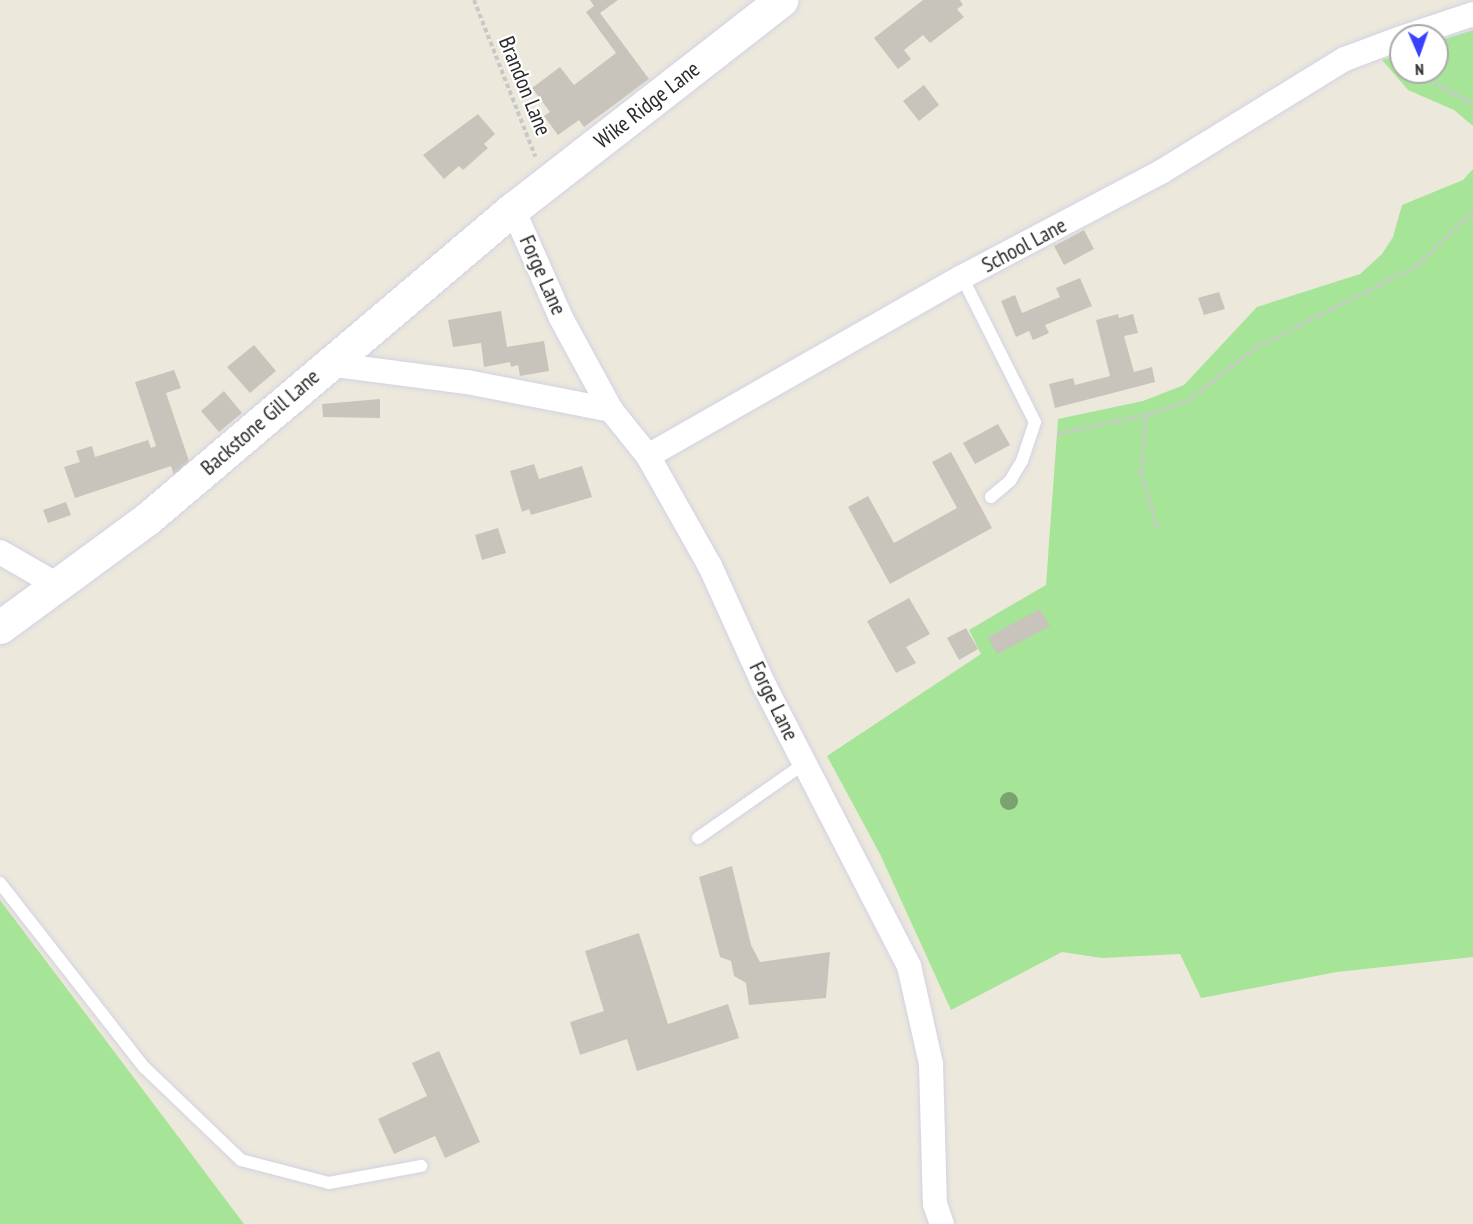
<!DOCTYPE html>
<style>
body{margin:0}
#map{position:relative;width:1473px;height:1224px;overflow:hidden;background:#ede8dc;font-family:"PT Sans Narrow",sans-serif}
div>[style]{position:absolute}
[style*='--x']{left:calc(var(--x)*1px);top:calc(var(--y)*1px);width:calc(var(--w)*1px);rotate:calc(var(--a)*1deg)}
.green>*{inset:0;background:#a6e497}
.building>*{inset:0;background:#c8c4bb}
.path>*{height:4px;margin-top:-2px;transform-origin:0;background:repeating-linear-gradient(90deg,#c8c8c8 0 4.5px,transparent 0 7.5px)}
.roads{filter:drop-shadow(0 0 2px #d1d2e3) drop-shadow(0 0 2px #d1d2e3)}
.lane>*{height:12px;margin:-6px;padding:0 6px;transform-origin:6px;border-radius:6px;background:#fff}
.street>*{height:24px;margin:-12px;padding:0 12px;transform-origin:12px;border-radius:12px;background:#fff}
.secondary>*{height:33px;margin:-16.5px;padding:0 16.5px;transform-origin:16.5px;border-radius:16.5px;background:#fff}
.trees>*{width:18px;height:18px;margin:-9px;border-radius:50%;background:#7ba271}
span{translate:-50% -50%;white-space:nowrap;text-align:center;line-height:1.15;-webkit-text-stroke:4.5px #fff;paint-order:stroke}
.street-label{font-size:22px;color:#2a2a2a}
.north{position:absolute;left:1389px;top:24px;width:60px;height:60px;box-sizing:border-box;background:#fff;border:2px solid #aaa;border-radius:50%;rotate:178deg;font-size:16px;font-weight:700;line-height:24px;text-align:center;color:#2a2a2a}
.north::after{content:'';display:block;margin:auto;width:21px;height:27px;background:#3841fd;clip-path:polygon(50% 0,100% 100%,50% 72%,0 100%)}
</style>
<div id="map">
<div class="green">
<i style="clip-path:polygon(1473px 30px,1473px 126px,1454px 110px,1408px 90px,1382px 60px,1401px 53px,1401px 72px,1437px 72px,1437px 41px)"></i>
<i style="clip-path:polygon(1473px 169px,1473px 957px,1337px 972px,1201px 998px,1180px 954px,1102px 958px,1062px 952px,951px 1010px,880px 854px,827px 756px,981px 654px,969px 630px,1046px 585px,1058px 419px,1143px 401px,1184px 385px,1257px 307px,1360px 274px,1382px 254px,1393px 237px,1402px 205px,1463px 180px)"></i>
<i style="clip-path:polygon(0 900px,244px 1224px,0 1224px)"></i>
</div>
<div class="building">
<i style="clip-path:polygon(590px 0,618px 0,600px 13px,649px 79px,584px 127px,579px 120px,558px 135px,544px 116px,550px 112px,532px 88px,560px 67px,574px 85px,616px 53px,586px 12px,594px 6px)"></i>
<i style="clip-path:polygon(923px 0,960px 0,963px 5px,957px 9px,964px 17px,930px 43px,923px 35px,904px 50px,911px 59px,898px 69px,874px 38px)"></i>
<i style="clip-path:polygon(924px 85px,939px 105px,919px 121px,903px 101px)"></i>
<i style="clip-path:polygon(478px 114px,495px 134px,484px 144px,488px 148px,463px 170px,459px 166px,444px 179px,423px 155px)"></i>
<i style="clip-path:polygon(1084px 230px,1094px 249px,1064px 265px,1054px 246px)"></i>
<i style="clip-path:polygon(1080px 278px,1092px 306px,1045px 325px,1049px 333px,1033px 340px,1029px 331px,1016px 337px,1001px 301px,1015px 295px,1022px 313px,1060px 297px,1056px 288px)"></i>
<i style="clip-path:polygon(1219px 292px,1225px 309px,1204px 315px,1198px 298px)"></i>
<i style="clip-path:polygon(501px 311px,507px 347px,544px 341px,549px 371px,520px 376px,518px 365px,511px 367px,510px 362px,484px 367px,481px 343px,453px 347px,448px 320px)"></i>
<i style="clip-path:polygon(1118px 314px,1119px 318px,1133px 314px,1138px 333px,1124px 336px,1134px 372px,1152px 367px,1155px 382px,1055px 408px,1049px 384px,1073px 378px,1075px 385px,1110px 376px,1096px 320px)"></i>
<i style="clip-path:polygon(254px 345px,276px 371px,250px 393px,227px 367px)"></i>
<i style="clip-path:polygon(174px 370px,181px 388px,166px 393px,189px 461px,174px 475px,171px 466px,75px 498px,64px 467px,80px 462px,76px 451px,92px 446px,95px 457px,148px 440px,151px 448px,156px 446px,135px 382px)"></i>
<i style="clip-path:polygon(224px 391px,242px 413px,219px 432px,201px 411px)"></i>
<i style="clip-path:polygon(380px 399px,380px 418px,323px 417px,322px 404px)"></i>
<i style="clip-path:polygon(998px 424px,1010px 445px,975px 464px,963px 443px)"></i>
<i style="clip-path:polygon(951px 452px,992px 528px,890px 584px,848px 507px,868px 496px,894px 543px,957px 508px,932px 462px)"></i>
<i style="clip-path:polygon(534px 464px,539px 479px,582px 466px,592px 497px,531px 515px,529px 509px,522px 512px,510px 471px)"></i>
<i style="clip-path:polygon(66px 502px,71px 515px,48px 523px,43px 510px)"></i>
<i style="clip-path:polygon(498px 528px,506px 553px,482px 560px,475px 535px)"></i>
<i style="clip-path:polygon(909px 598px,930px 634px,906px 647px,916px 663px,896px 673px,867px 621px)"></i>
<i style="clip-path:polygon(1040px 609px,1050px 626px,997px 654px,988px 637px)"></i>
<i style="clip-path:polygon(966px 628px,978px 649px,959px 660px,947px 638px)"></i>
<i style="clip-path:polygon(732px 866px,751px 945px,760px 962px,830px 952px,826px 998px,749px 1005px,746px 983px,734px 976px,731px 961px,720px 957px,699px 877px)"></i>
<i style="clip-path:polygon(639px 933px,668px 1024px,728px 1004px,739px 1038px,637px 1071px,627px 1039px,580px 1055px,570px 1022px,604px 1011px,585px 951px)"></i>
<i style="clip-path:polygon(439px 1051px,480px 1142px,445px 1158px,435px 1136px,394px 1154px,378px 1119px,427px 1096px,412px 1063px)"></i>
</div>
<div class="path">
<i style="--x:474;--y:0;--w:168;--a:68.6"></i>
<i style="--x:1414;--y:72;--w:67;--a:28.5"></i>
<i style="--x:1146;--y:415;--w:58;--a:94.9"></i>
<i style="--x:1141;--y:473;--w:60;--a:73.7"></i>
<i style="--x:1057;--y:434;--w:91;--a:-12.1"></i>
<i style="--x:1146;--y:415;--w:44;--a:-18.4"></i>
<i style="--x:1188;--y:401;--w:85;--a:-38.3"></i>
<i style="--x:1255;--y:348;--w:182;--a:-26.8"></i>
<i style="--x:1417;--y:266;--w:78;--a:-44.5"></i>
</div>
<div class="roads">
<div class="lane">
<i style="--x:962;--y:277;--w:162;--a:63.3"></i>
<i style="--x:1035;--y:422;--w:41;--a:108.4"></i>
<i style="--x:1022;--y:461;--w:23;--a:121"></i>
<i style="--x:1010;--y:481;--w:25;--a:140"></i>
<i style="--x:698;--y:838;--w:131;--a:-35"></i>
<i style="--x:0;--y:883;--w:234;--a:52"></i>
<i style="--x:144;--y:1067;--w:134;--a:43.8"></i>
<i style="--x:241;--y:1160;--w:91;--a:14.6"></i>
<i style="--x:329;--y:1183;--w:94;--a:-10.5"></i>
</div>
<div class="street">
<i style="--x:1407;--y:36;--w:70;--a:-18.4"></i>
<i style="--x:513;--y:209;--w:119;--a:66.2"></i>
<i style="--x:561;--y:318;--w:105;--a:61.5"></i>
<i style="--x:611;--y:410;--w:59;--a:51.2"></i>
<i style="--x:648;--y:456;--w:126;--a:60.6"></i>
<i style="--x:710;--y:566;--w:131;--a:65.6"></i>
<i style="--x:764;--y:685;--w:316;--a:62.7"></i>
<i style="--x:909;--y:966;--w:100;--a:77.3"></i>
<i style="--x:931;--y:1064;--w:140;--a:88.4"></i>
<i style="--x:935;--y:1204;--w:21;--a:71"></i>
<i style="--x:328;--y:364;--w:140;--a:7.4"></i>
<i style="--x:467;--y:382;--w:147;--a:11"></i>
<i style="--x:648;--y:456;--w:361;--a:-29.7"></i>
<i style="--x:962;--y:277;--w:225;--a:-27.8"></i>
<i style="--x:1161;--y:172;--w:216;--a:-31.6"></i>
<i style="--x:1345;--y:59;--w:60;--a:-20.6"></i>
<i style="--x:0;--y:552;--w:68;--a:30"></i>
</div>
<div class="secondary">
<i style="--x:0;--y:627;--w:182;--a:-36.3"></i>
<i style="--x:147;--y:519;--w:480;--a:-40.3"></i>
<i style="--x:513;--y:209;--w:340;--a:-37.9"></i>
</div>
</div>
<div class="trees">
<i style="left:1009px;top:801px"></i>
</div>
<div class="street-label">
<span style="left:525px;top:86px;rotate:68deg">Brandon Lane</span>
<span style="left:647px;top:105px;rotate:-38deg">Wike Ridge Lane</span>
<span style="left:1024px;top:245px;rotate:-28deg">School Lane</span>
<span style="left:543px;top:275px;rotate:66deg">Forge Lane</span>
<span style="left:260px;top:422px;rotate:-41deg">Backstone Gill Lane</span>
<span style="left:774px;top:701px;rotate:64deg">Forge Lane</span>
</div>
<div class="north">N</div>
</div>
